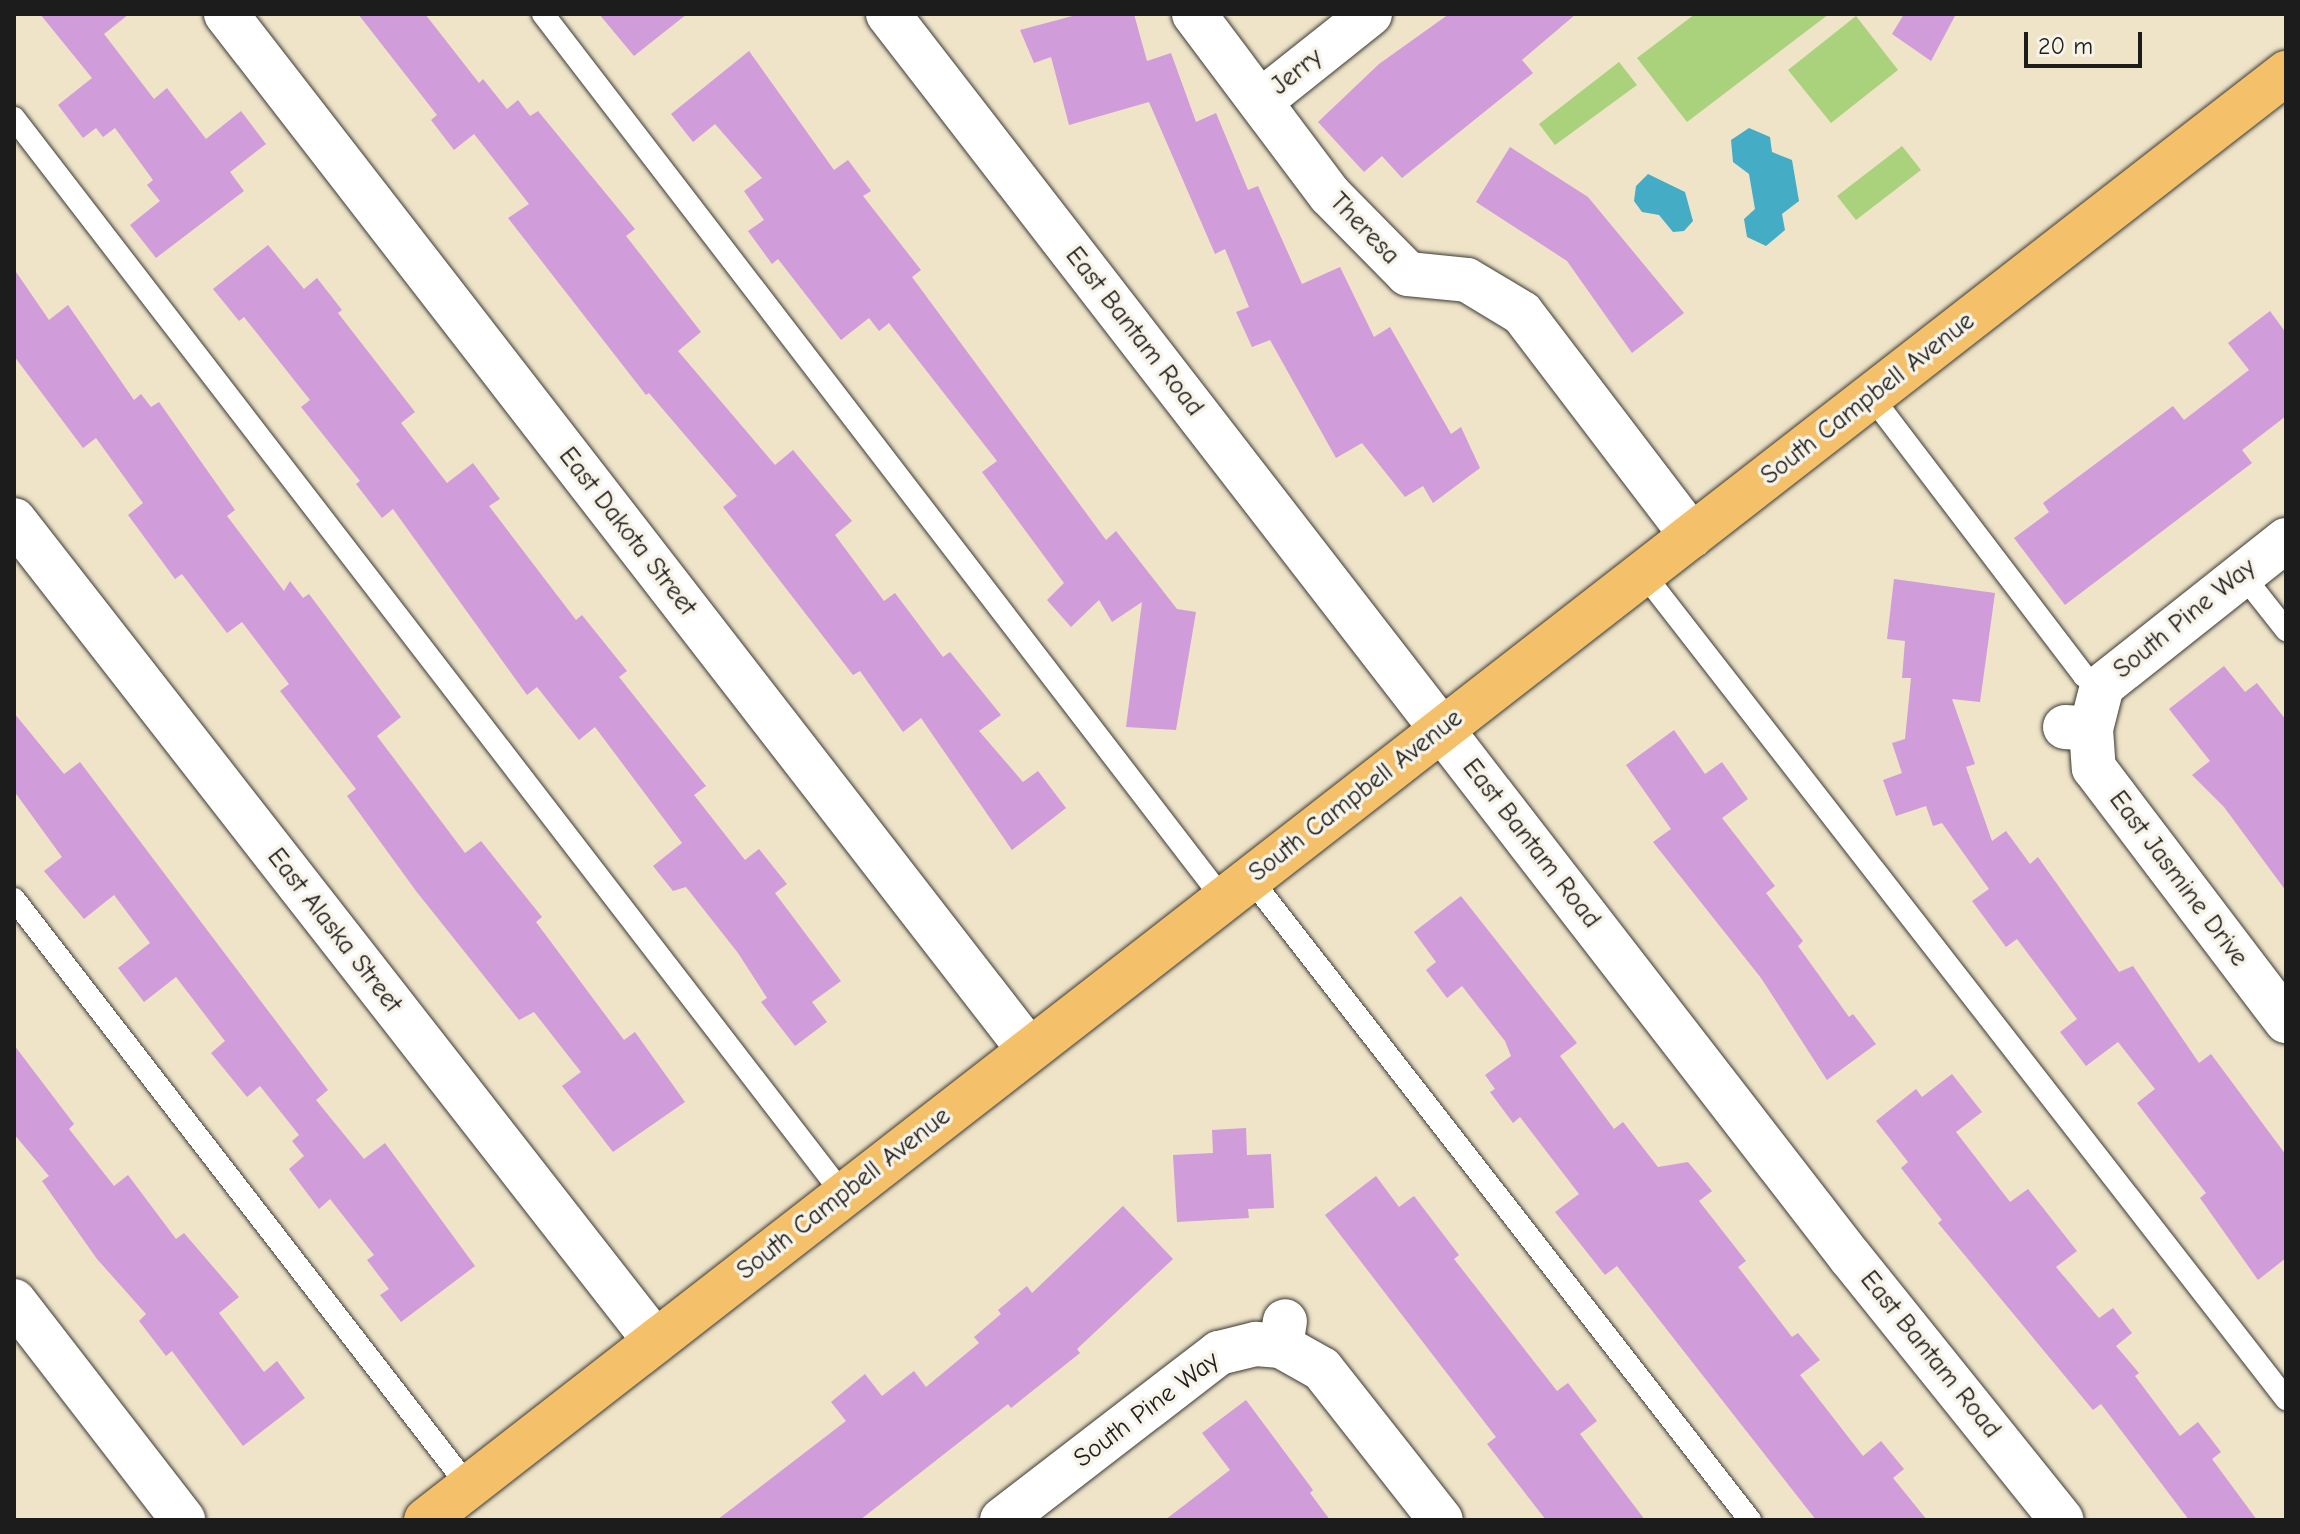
<!DOCTYPE html>
<style>
body{margin:0}
#map{position:relative;width:2300px;height:1534px;overflow:hidden;background:#efe4c8;font-family:"Comic Neue",sans-serif}
div>[style]{position:absolute}
[style*='--x']{left:calc(var(--x)*1px);top:calc(var(--y)*1px);width:calc(var(--w)*1px);rotate:calc(var(--a)*1deg)}
.green>*{inset:0;background:#aad17b}
.water>*{inset:0;background:#45acc5}
.building>*{inset:0;background:#d09cda}
.roads{filter:drop-shadow(0 0 2px #3c3a36) drop-shadow(0 0 2px #3c3a36)}
.lane>*{height:22px;margin:-11px;padding:0 11px;transform-origin:11px;border-radius:11px;background:#fff}
.street>*{height:44px;margin:-22px;padding:0 22px;transform-origin:22px;border-radius:22px;background:#fff}
.primary>*{height:44px;margin:-22px;padding:0 22px;transform-origin:22px;border-radius:22px;background:#f4c16a}
span{translate:-50% -50%;white-space:nowrap;text-align:center;line-height:1.15;-webkit-text-stroke:7px #f7f3e8;paint-order:stroke}
.street-label{font-size:26px;color:#1c1c1c}
.frame{position:absolute;inset:0;border:16px solid #1c1c1c;pointer-events:none}
.scale{position:absolute;left:2024px;top:32px;width:118px;height:36px;box-sizing:border-box;border:4px solid #1c1c1c;border-top:0;padding-left:10px;font-size:24px;line-height:28px;white-space:nowrap;color:#1c1c1c;-webkit-text-stroke:6px #f7f3e8;paint-order:stroke}
</style>
<div id="map">
<div class="green">
<i style="clip-path:polygon(1695px 14px,1829px 14px,1687px 122px,1637px 58px)"></i>
<i style="clip-path:polygon(1856px 16px,1898px 70px,1831px 123px,1788px 70px)"></i>
<i style="clip-path:polygon(1619px 62px,1637px 85px,1555px 145px,1539px 124px)"></i>
<i style="clip-path:polygon(1902px 146px,1921px 170px,1856px 220px,1837px 196px)"></i>
</div>
<div class="water">
<i style="clip-path:polygon(1749px 128px,1770px 137px,1772px 152px,1792px 160px,1799px 201px,1782px 214px,1785px 230px,1766px 246px,1747px 237px,1744px 219px,1755px 209px,1749px 174px,1733px 162px,1731px 140px)"></i>
<i style="clip-path:polygon(1648px 174px,1685px 192px,1693px 221px,1684px 231px,1673px 232px,1659px 215px,1642px 212px,1634px 201px,1636px 186px)"></i>
</div>
<div class="building">
<i style="clip-path:polygon(40px 14px,129px 14px,104px 34px,154px 99px,167px 88px,206px 139px,241px 111px,266px 144px,230px 172px,244px 191px,156px 258px,130px 225px,160px 201px,147px 185px,153px 180px,115px 128px,103px 137px,96px 128px,83px 138px,58px 105px,92px 78px)"></i>
<i style="clip-path:polygon(358px 14px,425px 14px,479px 83px,483px 79px,507px 109px,518px 100px,530px 116px,538px 111px,635px 229px,626px 236px,701px 332px,678px 351px,775px 465px,793px 450px,852px 521px,835px 535px,884px 601px,895px 593px,943px 657px,950px 652px,1001px 715px,979px 731px,1023px 782px,1038px 771px,1066px 808px,1012px 850px,921px 718px,903px 732px,860px 671px,853px 675px,723px 507px,737px 496px,649px 393px,646px 395px,508px 218px,529px 204px,474px 134px,454px 150px,431px 120px,437px 115px)"></i>
<i style="clip-path:polygon(599px 14px,687px 14px,634px 56px)"></i>
<i style="clip-path:polygon(1080px 14px,1134px 14px,1147px 61px,1171px 53px,1196px 122px,1216px 113px,1248px 190px,1258px 186px,1302px 284px,1340px 267px,1374px 337px,1390px 327px,1451px 434px,1461px 427px,1480px 468px,1433px 503px,1423px 486px,1405px 497px,1362px 443px,1336px 458px,1270px 340px,1252px 347px,1236px 312px,1249px 307px,1225px 249px,1215px 254px,1149px 102px,1069px 125px,1051px 57px,1034px 63px,1020px 30px)"></i>
<i style="clip-path:polygon(1449px 14px,1576px 14px,1522px 60px,1533px 73px,1402px 178px,1382px 156px,1364px 172px,1318px 122px,1379px 64px)"></i>
<i style="clip-path:polygon(1904px 14px,1956px 14px,1931px 61px,1892px 34px)"></i>
<i style="clip-path:polygon(749px 51px,834px 170px,848px 160px,871px 191px,863px 196px,921px 270px,912px 277px,1106px 540px,1116px 531px,1177px 609px,1196px 612px,1176px 730px,1126px 727px,1142px 602px,1112px 622px,1099px 600px,1071px 627px,1047px 600px,1064px 583px,982px 472px,997px 461px,889px 323px,879px 331px,869px 318px,841px 340px,778px 259px,772px 264px,748px 231px,764px 220px,744px 191px,762px 178px,715px 124px,693px 142px,671px 114px)"></i>
<i style="clip-path:polygon(1510px 147px,1588px 197px,1684px 313px,1632px 353px,1567px 261px,1476px 202px)"></i>
<i style="clip-path:polygon(268px 245px,304px 289px,317px 278px,342px 310px,338px 313px,415px 412px,401px 423px,447px 483px,473px 463px,500px 499px,489px 506px,576px 620px,582px 615px,627px 671px,619px 677px,706px 786px,694px 795px,745px 860px,759px 849px,787px 884px,775px 893px,841px 981px,812px 1002px,827px 1022px,795px 1046px,761px 1002px,767px 998px,738px 953px,686px 887px,673px 891px,653px 866px,682px 843px,595px 727px,579px 740px,537px 687px,527px 695px,393px 509px,382px 518px,356px 484px,360px 481px,301px 407px,310px 400px,244px 317px,239px 321px,213px 289px)"></i>
<i style="clip-path:polygon(14px 269px,49px 320px,68px 305px,134px 400px,141px 394px,151px 407px,159px 402px,235px 510px,227px 516px,284px 591px,290px 581px,303px 598px,309px 594px,401px 717px,377px 736px,465px 853px,481px 841px,542px 917px,536px 922px,624px 1040px,635px 1032px,685px 1102px,613px 1152px,562px 1086px,581px 1072px,534px 1012px,519px 1020px,416px 891px,347px 796px,356px 789px,280px 691px,289px 684px,242px 622px,227px 633px,182px 574px,175px 579px,128px 515px,143px 503px,96px 438px,83px 448px,14px 356px)"></i>
<i style="clip-path:polygon(2270px 311px,2286px 333px,2286px 416px,2242px 450px,2252px 463px,2065px 605px,2014px 538px,2049px 512px,2043px 503px,2173px 406px,2184px 420px,2249px 370px,2228px 343px)"></i>
<i style="clip-path:polygon(1894px 579px,1995px 593px,1980px 702px,1952px 699px,1975px 764px,1966px 767px,1992px 841px,2006px 831px,2030px 864px,2038px 857px,2119px 972px,2133px 966px,2199px 1063px,2211px 1054px,2286px 1155px,2286px 1258px,2258px 1280px,2200px 1198px,2206px 1193px,2137px 1103px,2155px 1089px,2118px 1042px,2086px 1066px,2060px 1032px,2077px 1019px,2017px 939px,2006px 947px,1972px 901px,1989px 889px,1942px 823px,1933px 826px,1926px 806px,1896px 816px,1883px 780px,1902px 773px,1892px 743px,1905px 739px,1911px 678px,1902px 678px,1905px 641px,1887px 639px)"></i>
<i style="clip-path:polygon(2224px 666px,2245px 692px,2257px 683px,2286px 720px,2286px 891px,2224px 807px,2192px 775px,2210px 761px,2169px 709px)"></i>
<i style="clip-path:polygon(14px 713px,64px 774px,80px 762px,328px 1090px,316px 1100px,364px 1159px,385px 1143px,475px 1266px,401px 1322px,380px 1295px,389px 1289px,367px 1260px,374px 1255px,330px 1199px,319px 1209px,289px 1169px,304px 1156px,292px 1141px,299px 1135px,260px 1086px,247px 1097px,211px 1053px,225px 1041px,176px 977px,144px 1002px,118px 968px,150px 943px,114px 895px,84px 919px,44px 871px,62px 857px,14px 791px)"></i>
<i style="clip-path:polygon(1674px 730px,1705px 774px,1722px 762px,1748px 799px,1722px 818px,1775px 886px,1766px 893px,1803px 941px,1798px 946px,1849px 1017px,1853px 1014px,1876px 1044px,1827px 1080px,1761px 978px,1653px 842px,1671px 829px,1626px 765px)"></i>
<i style="clip-path:polygon(1461px 896px,1577px 1043px,1560px 1056px,1614px 1129px,1623px 1122px,1658px 1167px,1688px 1162px,1712px 1191px,1699px 1201px,1746px 1261px,1738px 1267px,1792px 1337px,1798px 1333px,1820px 1360px,1800px 1375px,1863px 1456px,1881px 1441px,1904px 1469px,1893px 1478px,1927px 1520px,1816px 1520px,1617px 1266px,1605px 1275px,1555px 1212px,1579px 1194px,1520px 1117px,1513px 1123px,1490px 1092px,1495px 1089px,1485px 1075px,1511px 1056px,1505px 1041px,1462px 986px,1447px 998px,1426px 970px,1436px 962px,1414px 932px)"></i>
<i style="clip-path:polygon(14px 1045px,74px 1124px,69px 1129px,114px 1186px,128px 1175px,176px 1239px,184px 1233px,239px 1297px,219px 1313px,264px 1372px,277px 1361px,305px 1398px,243px 1446px,172px 1351px,166px 1356px,139px 1321px,146px 1314px,97px 1259px,42px 1181px,49px 1176px,14px 1134px)"></i>
<i style="clip-path:polygon(1952px 1074px,1982px 1112px,1956px 1132px,2010px 1202px,2028px 1189px,2077px 1251px,2056px 1267px,2099px 1318px,2113px 1308px,2132px 1333px,2116px 1346px,2139px 1373px,2135px 1376px,2180px 1436px,2198px 1422px,2221px 1452px,2212px 1459px,2257px 1520px,2189px 1520px,2101px 1404px,2093px 1410px,1938px 1223px,1942px 1220px,1901px 1168px,1908px 1162px,1876px 1121px,1916px 1089px,1922px 1097px)"></i>
<i style="clip-path:polygon(1246px 1128px,1247px 1155px,1271px 1154px,1274px 1208px,1248px 1209px,1249px 1218px,1177px 1222px,1173px 1155px,1213px 1153px,1212px 1130px)"></i>
<i style="clip-path:polygon(1376px 1176px,1399px 1207px,1414px 1196px,1459px 1255px,1454px 1259px,1557px 1391px,1568px 1383px,1597px 1421px,1580px 1434px,1645px 1520px,1546px 1520px,1487px 1444px,1496px 1437px,1325px 1215px)"></i>
<i style="clip-path:polygon(1123px 1206px,1173px 1259px,1077px 1349px,1080px 1353px,1011px 1408px,1008px 1404px,860px 1520px,717px 1520px,846px 1421px,831px 1402px,865px 1374px,882px 1396px,914px 1371px,926px 1387px,979px 1343px,974px 1337px,1001px 1314px,998px 1310px,1027px 1286px,1032px 1293px)"></i>
<i style="clip-path:polygon(1246px 1400px,1313px 1490px,1310px 1493px,1330px 1520px,1165px 1520px,1230px 1470px,1202px 1433px)"></i>
</div>
<div class="roads">
<div class="lane">
<i style="--x:543;--y:14;--w:1116;--a:52.46"></i>
<i style="--x:14;--y:118;--w:1358;--a:52.39"></i>
<i style="--x:1871;--y:396;--w:352;--a:52.7"></i>
<i style="--x:2084;--y:676;--w:21;--a:29"></i>
<i style="--x:1643;--y:573;--w:1047;--a:52.1"></i>
<i style="--x:2241;--y:573;--w:73;--a:51.7"></i>
<i style="--x:1250;--y:878;--w:814;--a:52.09"></i>
<i style="--x:14;--y:899;--w:743;--a:52.27"></i>
</div>
<div class="street">
<i style="--x:226;--y:14;--w:1311;--a:52.22"></i>
<i style="--x:888;--y:14;--w:1573;--a:52.26"></i>
<i style="--x:1851;--y:1258;--w:336;--a:51.2"></i>
<i style="--x:1194;--y:14;--w:226;--a:53.1"></i>
<i style="--x:1330;--y:195;--w:111;--a:45.4"></i>
<i style="--x:1408;--y:274;--w:59;--a:5.8"></i>
<i style="--x:1467;--y:280;--w:64;--a:31"></i>
<i style="--x:1522;--y:313;--w:280;--a:52.7"></i>
<i style="--x:1262;--y:100;--w:138;--a:-38.5"></i>
<i style="--x:14;--y:520;--w:1042;--a:52.02"></i>
<i style="--x:2065;--y:727;--w:26;--a:4"></i>
<i style="--x:2091;--y:729;--w:44;--a:-75.7"></i>
<i style="--x:2102;--y:686;--w:235;--a:-38.4"></i>
<i style="--x:2091;--y:729;--w:39;--a:86"></i>
<i style="--x:2094;--y:768;--w:318;--a:52.8"></i>
<i style="--x:14;--y:1301;--w:277;--a:52.3"></i>
<i style="--x:1281;--y:1346;--w:47;--a:29.3"></i>
<i style="--x:1322;--y:1369;--w:192;--a:51.8"></i>
<i style="--x:1002;--y:1520;--w:274;--a:-37.6"></i>
<i style="--x:1219;--y:1353;--w:38;--a:-14"></i>
<i style="--x:1256;--y:1344;--w:25;--a:5"></i>
<i style="--x:1281;--y:1346;--w:25;--a:-81"></i>
</div>
<div class="primary">
<i style="--x:426;--y:1520;--w:2357;--a:-37.88"></i>
</div>
</div>
<div class="street-label">
<span style="left:1297px;top:72px;rotate:-39deg">Jerry</span>
<span style="left:1364px;top:229px;rotate:46deg">Theresa</span>
<span style="left:1134px;top:332px;rotate:52deg">East Bantam Road</span>
<span style="left:1868px;top:399px;rotate:-38deg">South Campbell Avenue</span>
<span style="left:627px;top:532px;rotate:52deg">East Dakota Street</span>
<span style="left:2185px;top:619px;rotate:-39deg">South Pine Way</span>
<span style="left:1356px;top:796px;rotate:-38deg">South Campbell Avenue</span>
<span style="left:1531px;top:844px;rotate:52deg">East Bantam Road</span>
<span style="left:2178px;top:879px;rotate:53deg">East Jasmine Drive</span>
<span style="left:334px;top:931px;rotate:52deg">East Alaska Street</span>
<span style="left:844px;top:1194px;rotate:-38deg">South Campbell Avenue</span>
<span style="left:1930px;top:1355px;rotate:51deg">East Bantam Road</span>
<span style="left:1147px;top:1410px;rotate:-37deg">South Pine Way</span>
</div>
<div class="frame"></div>
<div class="scale">20 m</div>
</div>
